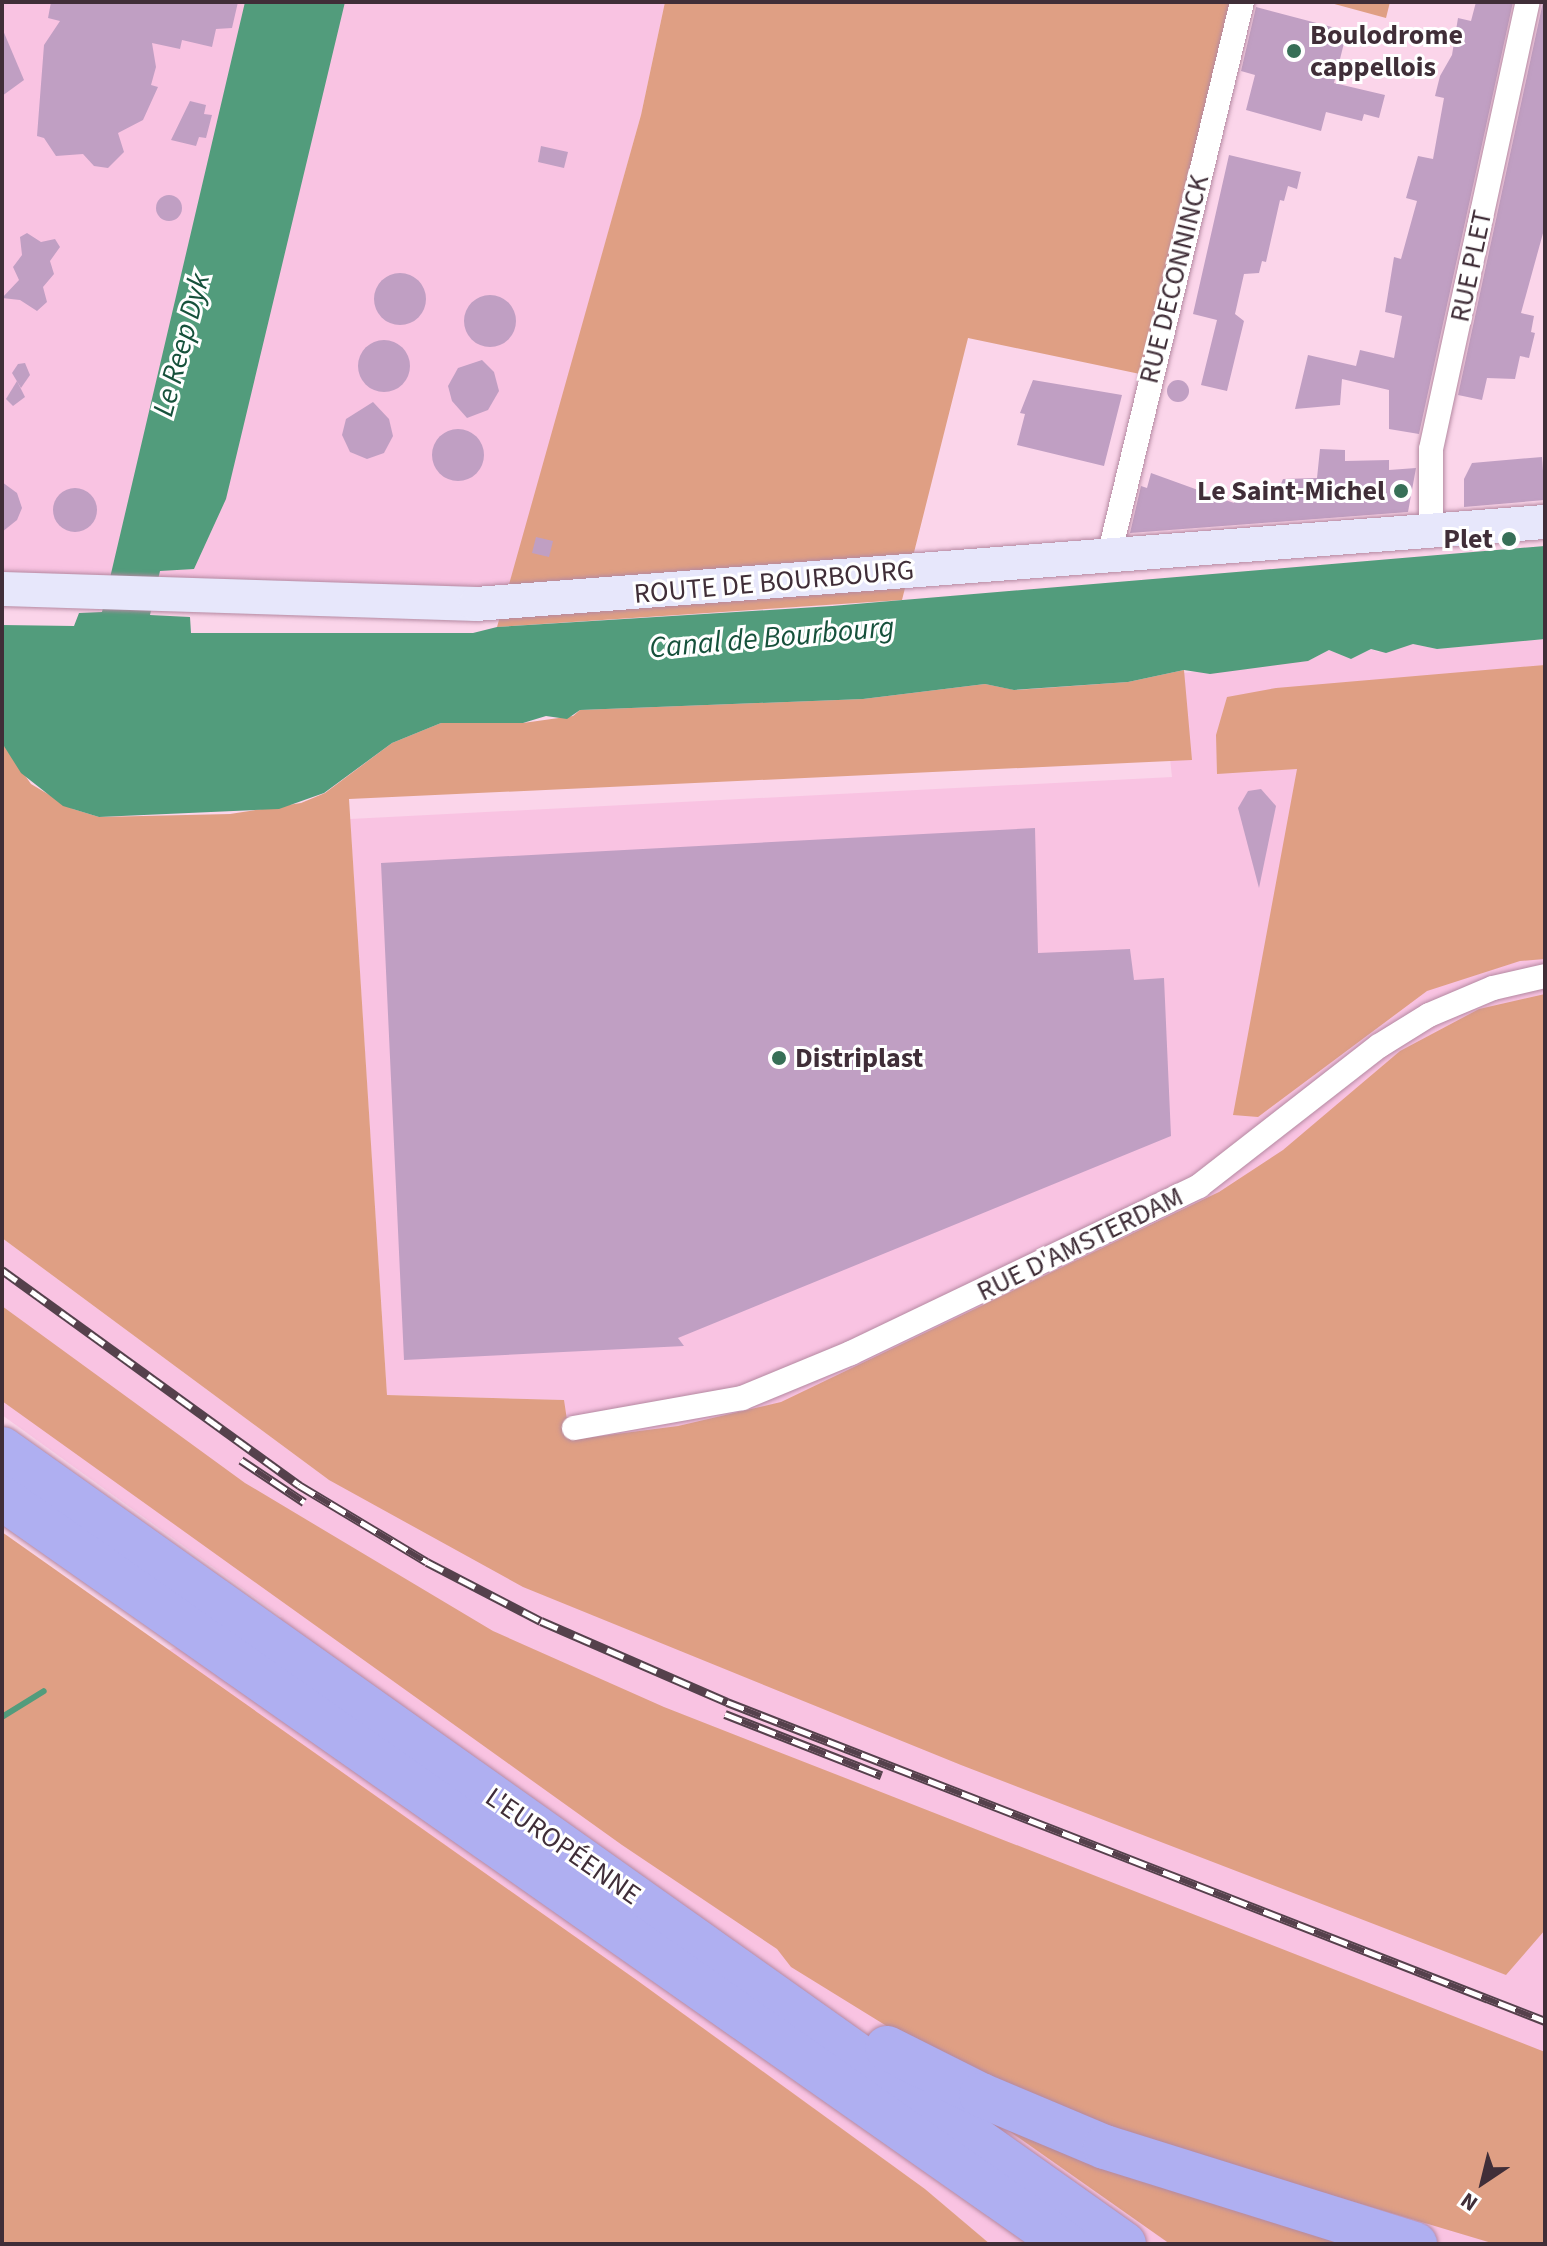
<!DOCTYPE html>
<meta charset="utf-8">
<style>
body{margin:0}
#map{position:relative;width:1547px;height:2246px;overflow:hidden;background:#fbd5ea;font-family:"Source Sans 3",sans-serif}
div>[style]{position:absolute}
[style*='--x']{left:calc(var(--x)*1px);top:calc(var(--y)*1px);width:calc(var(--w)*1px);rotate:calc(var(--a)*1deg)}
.built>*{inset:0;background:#f9c3e2}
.green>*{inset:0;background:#df9f84}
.water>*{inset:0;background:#529c7c}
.stream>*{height:6px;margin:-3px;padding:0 3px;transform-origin:3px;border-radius:3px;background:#529c7c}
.building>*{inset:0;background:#c09fc3}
.round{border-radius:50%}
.roads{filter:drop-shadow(0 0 2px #b489a1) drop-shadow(0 0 2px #b489a1)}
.minor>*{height:24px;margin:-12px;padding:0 12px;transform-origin:12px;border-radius:12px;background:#fff}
.secondary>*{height:34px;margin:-17px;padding:0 17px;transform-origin:17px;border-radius:17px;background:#e7e7fb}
.motorway>*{height:44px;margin:-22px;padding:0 22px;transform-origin:22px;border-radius:22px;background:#afaff1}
.rail>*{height:9px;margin-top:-4.5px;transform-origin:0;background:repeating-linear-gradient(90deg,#fff 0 18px,#55414c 0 36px);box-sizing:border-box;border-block:2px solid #55414c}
.dots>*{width:22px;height:22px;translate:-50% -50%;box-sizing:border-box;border:4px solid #fff;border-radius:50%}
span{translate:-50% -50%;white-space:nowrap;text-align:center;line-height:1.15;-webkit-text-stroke:6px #fff;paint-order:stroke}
.poi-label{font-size:28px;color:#402e38;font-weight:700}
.left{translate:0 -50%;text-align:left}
.right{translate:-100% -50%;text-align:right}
.street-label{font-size:28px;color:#402e38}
.water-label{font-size:30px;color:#16513b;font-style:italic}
.frame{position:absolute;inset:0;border:4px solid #402e38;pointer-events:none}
.north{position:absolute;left:1443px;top:2142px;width:80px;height:80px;-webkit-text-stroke:6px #fff;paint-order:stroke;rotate:215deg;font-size:22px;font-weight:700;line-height:32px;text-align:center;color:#402e38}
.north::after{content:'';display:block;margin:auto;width:28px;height:36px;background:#402e38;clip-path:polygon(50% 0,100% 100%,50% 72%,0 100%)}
</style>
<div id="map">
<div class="built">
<i style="clip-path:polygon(2px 2px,665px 2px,641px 115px,509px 589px,2px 574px)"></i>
<i style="clip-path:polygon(1545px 639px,1545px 2244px,990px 2244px,925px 2189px,637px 1981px,165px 1651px,282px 1617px,2px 1415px,2px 1238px,329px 1480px,564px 1400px,387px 1395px,350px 819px,1172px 777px,1161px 675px,1308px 661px,1329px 650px,1351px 659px,1371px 649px,1378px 652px,1413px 644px,1437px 649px)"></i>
</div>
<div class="green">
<i style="clip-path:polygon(665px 2px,1234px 2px,1140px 374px,968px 338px,902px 600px,497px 627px,641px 115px)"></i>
<i style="clip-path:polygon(1327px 2px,1390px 2px,1386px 18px)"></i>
<i style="clip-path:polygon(1545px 665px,1545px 959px,1520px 961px,1427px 991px,1258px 1117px,1233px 1115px,1297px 769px,1217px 774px,1216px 735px,1227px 697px,1276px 688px)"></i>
<i style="clip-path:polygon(1184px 670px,1192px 760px,349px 799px,387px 1395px,564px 1400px,570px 1440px,678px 1426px,781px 1402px,1219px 1192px,1283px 1150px,1400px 1051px,1479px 1009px,1545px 994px,1545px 1930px,1506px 1975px,961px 1765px,523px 1587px,329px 1480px,2px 1238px,2px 743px,31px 784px,73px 809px,99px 817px,230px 814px,301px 803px,325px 793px,392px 743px,441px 723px,523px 723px,573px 716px,580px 710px,863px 699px,985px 684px,1015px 690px,1128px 682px)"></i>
<i style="clip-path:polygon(2px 1306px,245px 1483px,493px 1631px,664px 1707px,1545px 2052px,1545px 2244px,1495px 2244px,1090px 2123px,898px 2033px,791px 1967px,777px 1949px,622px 1845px,2px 1401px)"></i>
<i style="clip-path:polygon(2px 1532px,638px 1981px,925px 2189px,990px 2244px,2px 2244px)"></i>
<i style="clip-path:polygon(975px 2107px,1352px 2244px,1170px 2244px)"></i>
</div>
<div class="water">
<i style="clip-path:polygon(245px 2px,345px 2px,226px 499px,194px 569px,160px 571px,150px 615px,190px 617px,191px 633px,473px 633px,497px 627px,832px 606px,1545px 546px,1545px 639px,1437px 649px,1413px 644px,1386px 653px,1371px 649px,1351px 659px,1329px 650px,1308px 661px,1210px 674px,1184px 670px,1128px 682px,1014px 690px,985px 684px,863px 699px,580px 710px,567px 719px,546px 716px,523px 723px,441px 723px,392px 743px,324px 793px,279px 809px,99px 817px,63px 806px,21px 773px,2px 743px,2px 625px,74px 626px,79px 613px,102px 612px)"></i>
</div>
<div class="stream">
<i style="--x:2;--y:1717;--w:49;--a:-31.8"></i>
</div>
<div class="building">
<i style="clip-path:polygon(51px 2px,238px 2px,232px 28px,216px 29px,212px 47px,182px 40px,180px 49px,152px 43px,156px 67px,151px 85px,158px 87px,143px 120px,118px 133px,124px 152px,108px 168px,94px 166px,83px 154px,56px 156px,44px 138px,37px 136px,44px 45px,60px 21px,48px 18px)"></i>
<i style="clip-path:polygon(1476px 2px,1513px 2px,1419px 434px,1389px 429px,1389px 390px,1342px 379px,1340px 405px,1295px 409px,1308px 355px,1356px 366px,1360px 350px,1394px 358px,1402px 316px,1385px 312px,1394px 257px,1401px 259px,1417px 201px,1406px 198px,1418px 156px,1433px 159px,1444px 98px,1435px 96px,1440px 76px,1452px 55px,1458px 18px,1471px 21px)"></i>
<i style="clip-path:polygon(1543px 2px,1545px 2px,1545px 226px,1521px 313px,1534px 316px,1531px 332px,1535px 333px,1529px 358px,1520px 356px,1515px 379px,1487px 378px,1482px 400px,1458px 395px)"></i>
<i style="clip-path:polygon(1256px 7px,1347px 31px,1334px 83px,1385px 95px,1379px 118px,1364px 114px,1362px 121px,1326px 112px,1321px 131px,1246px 110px,1255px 75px,1241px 71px)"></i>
<i style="clip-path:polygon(2px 28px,24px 80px,2px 96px)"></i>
<i style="clip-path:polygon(190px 101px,206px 105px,204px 114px,212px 115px,206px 138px,199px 137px,196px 146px,171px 140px)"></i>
<i style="clip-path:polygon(541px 146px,568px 152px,564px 168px,538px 162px)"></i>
<i style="clip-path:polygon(1229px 155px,1301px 172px,1297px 189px,1288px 186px,1284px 201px,1280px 200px,1266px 262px,1262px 261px,1259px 273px,1244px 274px,1235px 314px,1244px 321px,1227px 391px,1201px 385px,1217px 320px,1193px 314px)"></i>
<i class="round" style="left:156px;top:195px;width:26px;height:26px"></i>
<i style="clip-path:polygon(27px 233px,41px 242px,55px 239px,60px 247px,50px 261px,54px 274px,43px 287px,47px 302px,37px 311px,20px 300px,2px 298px,19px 280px,13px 267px,22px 255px,20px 237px)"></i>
<i class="round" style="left:374px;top:273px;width:52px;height:52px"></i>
<i class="round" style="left:464px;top:295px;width:52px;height:52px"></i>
<i class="round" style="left:358px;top:340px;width:52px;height:52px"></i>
<i style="clip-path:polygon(482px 360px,494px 372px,499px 391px,488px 410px,467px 418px,452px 401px,448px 386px,458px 368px)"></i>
<i style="clip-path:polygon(25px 363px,30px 375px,21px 388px,12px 373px,18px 364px)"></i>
<i style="clip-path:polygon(1033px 380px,1122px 395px,1104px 466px,1017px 445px,1025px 414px,1020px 413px)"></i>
<i class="round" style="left:1167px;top:380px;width:22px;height:22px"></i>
<i style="clip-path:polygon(17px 381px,25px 397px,13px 406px,6px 399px)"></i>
<i style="clip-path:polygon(373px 402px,389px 419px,393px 436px,384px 453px,367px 459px,350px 452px,342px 435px,346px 419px)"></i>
<i class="round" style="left:432px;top:429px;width:52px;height:52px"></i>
<i style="clip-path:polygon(1320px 449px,1345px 450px,1345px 461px,1389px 460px,1389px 470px,1416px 468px,1408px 512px,1130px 533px,1141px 486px,1147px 488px,1151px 473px,1234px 503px,1233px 498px,1277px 494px,1283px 479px,1317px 478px)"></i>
<i style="clip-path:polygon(1542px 457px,1545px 500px,1464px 507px,1464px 479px,1472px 463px)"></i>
<i style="clip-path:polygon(2px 482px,17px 493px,22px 508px,17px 520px,2px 532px)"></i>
<i class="round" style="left:53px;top:488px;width:44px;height:44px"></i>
<i style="clip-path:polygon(536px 537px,553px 541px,549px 557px,532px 553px)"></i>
<i style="clip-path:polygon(1261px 789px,1276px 806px,1259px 888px,1238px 808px,1248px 791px)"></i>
<i style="clip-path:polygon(1035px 828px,1038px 953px,1130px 949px,1134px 980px,1164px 978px,1171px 1136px,678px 1338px,684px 1346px,404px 1360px,381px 863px)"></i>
</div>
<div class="roads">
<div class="minor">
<i style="--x:1431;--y:531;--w:82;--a:-90"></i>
<i style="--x:1431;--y:449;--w:457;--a:-77.8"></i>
<i style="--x:1109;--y:556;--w:570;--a:-76.5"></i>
<i style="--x:574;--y:1428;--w:171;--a:-10.1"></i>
<i style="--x:742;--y:1398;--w:118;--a:-22.4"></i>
<i style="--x:851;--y:1353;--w:386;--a:-25.6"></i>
<i style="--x:1199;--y:1186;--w:228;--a:-37.9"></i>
<i style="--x:1379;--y:1046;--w:59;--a:-31.8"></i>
<i style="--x:1429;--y:1015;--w:69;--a:-22.9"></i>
<i style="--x:1493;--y:988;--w:53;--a:-13"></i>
</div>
<div class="secondary">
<i style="--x:2;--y:589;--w:474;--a:1.8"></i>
<i style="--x:476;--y:604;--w:1072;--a:-4.39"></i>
</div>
<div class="motorway">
<i style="--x:2;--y:1449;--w:1375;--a:35.32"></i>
<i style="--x:2;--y:1498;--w:1299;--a:35.04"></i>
<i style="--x:887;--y:2048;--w:105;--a:26.6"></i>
<i style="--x:981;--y:2095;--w:134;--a:22.8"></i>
<i style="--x:1105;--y:2147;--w:325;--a:17.4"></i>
</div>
</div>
<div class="rail">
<i style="--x:2;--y:1270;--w:367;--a:35.9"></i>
<i style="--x:299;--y:1485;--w:149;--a:31"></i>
<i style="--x:427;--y:1562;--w:128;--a:27.4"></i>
<i style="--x:541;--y:1621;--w:203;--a:23.5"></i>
<i style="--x:727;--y:1702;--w:878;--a:21.3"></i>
<i style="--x:241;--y:1460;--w:76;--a:33.7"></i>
<i style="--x:725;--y:1714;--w:168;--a:21.4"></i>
</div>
<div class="dots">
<i style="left:1294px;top:51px;background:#376f57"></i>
<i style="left:1401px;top:491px;background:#376f57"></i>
<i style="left:1509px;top:539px;background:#376f57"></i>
<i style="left:779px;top:1058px;background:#376f57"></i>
</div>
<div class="poi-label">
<span class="left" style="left:1310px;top:51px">Boulodrome<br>cappellois</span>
<span class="right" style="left:1385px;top:491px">Le Saint-Michel</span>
<span class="right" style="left:1493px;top:539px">Plet</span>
<span class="left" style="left:795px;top:1058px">Distriplast</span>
</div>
<div class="street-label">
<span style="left:1471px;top:266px;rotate:-78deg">RUE PLET</span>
<span style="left:1174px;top:279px;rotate:-76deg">RUE DECONNINCK</span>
<span style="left:774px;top:582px;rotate:-5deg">ROUTE DE BOURBOURG</span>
<span style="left:1080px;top:1244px;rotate:-26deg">RUE D'AMSTERDAM</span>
<span style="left:563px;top:1846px;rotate:35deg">L'EUROPÉENNE</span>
</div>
<div class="water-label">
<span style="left:182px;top:345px;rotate:-75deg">Le Reep Dyk</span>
<span style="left:772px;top:638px;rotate:-5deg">Canal de Bourbourg</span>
</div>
<div class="frame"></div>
<div class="north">N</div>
</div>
